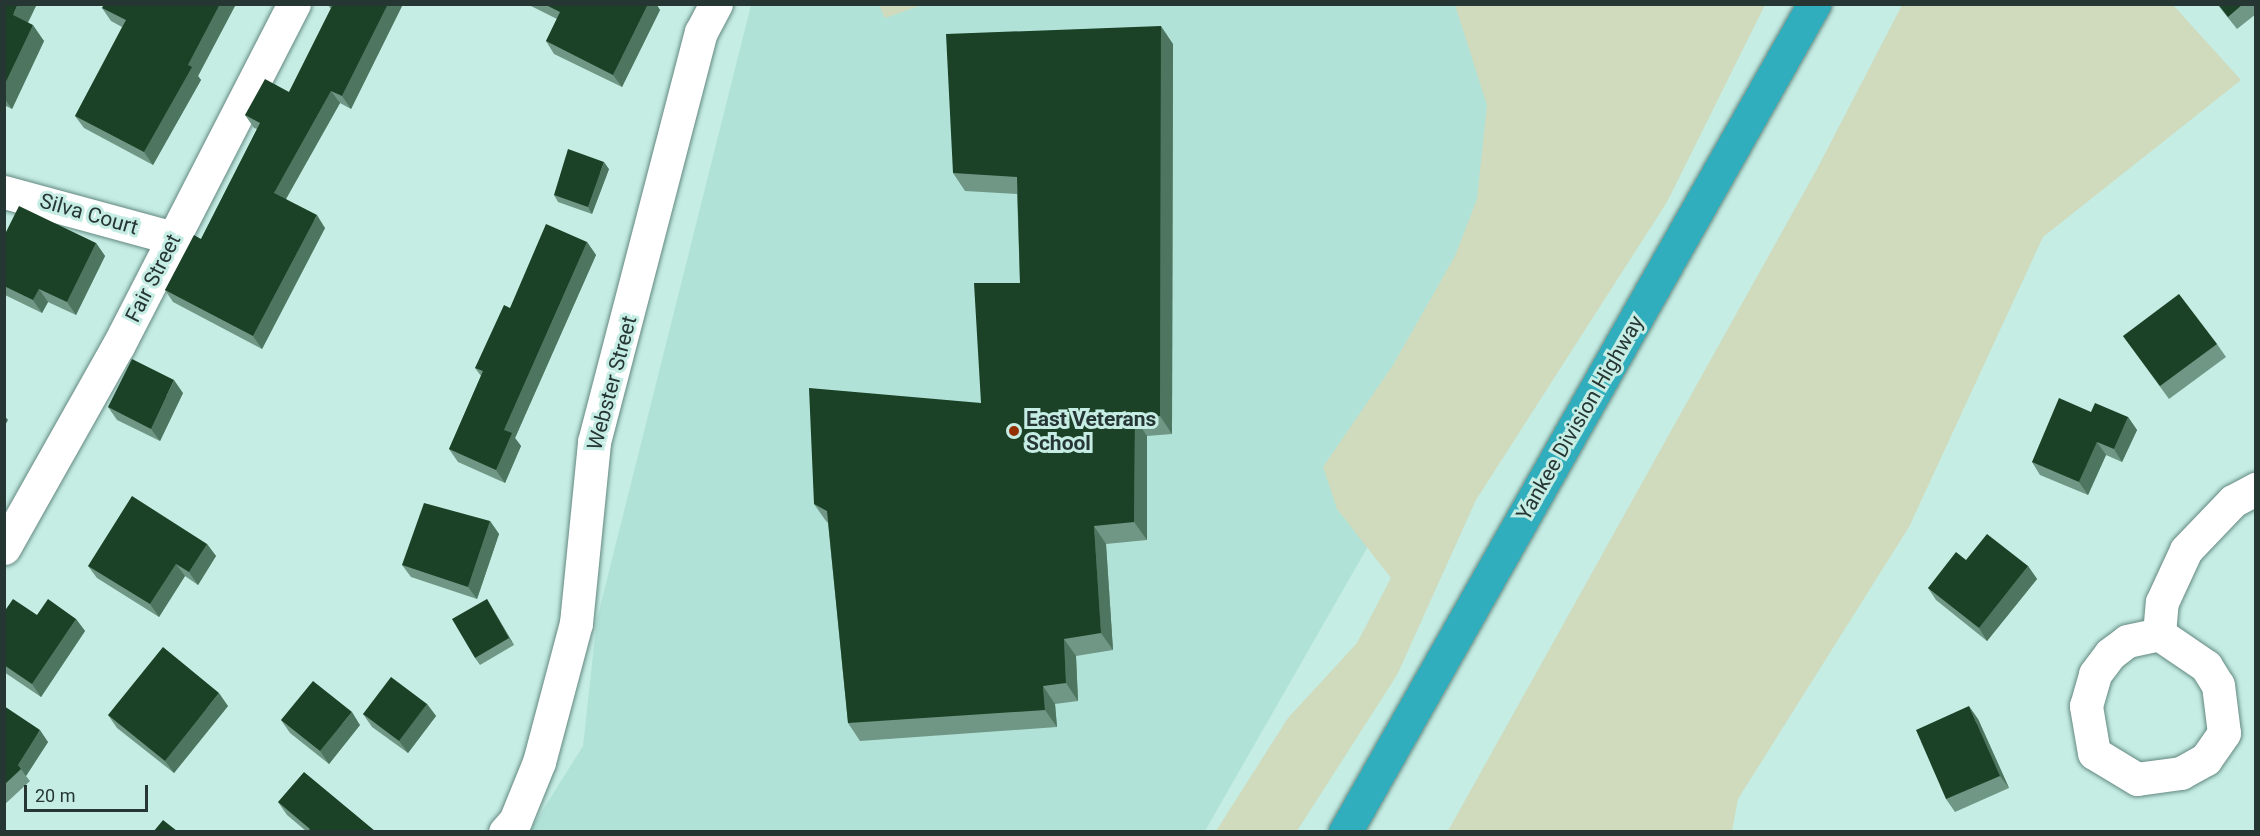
<!DOCTYPE html>
<style>
body{margin:0}
#map{position:relative;width:2260px;height:836px;overflow:hidden;background:#c5ede4;font-family:Roboto,sans-serif}
div>[style]{position:absolute}
[style*='--x']{left:calc(var(--x)*1px);top:calc(var(--y)*1px);width:calc(var(--w)*1px);rotate:calc(var(--a)*1deg)}
.built>*{inset:0;background:#b1e2d7}
.green>*{inset:0;background:#d0dabd}
.roads{filter:drop-shadow(0 0 2px #638880) drop-shadow(0 0 2px #638880)}
.minor>*{height:33px;margin:-16.5px;padding:0 16.5px;transform-origin:16.5px;border-radius:16.5px;background:#fff}
.highway>*{height:33px;margin:-16.5px;padding:0 16.5px;transform-origin:16.5px;border-radius:16.5px;background:#31aebd}
.wall>*{inset:0;background:#709785}
.shaded-wall>*{inset:0;background:#4e755f}
.building>*{inset:0;background:#1b4126}
.dots>*{width:16px;height:16px;translate:-50% -50%;box-sizing:border-box;border:3px solid #c5ede4;border-radius:50%}
span{translate:-50% -50%;white-space:nowrap;text-align:center;line-height:1.15;-webkit-text-stroke:6px #c5ede4;paint-order:stroke}
.street-label{font-size:21px;color:#263632}
.poi-label{font-size:21px;color:#263632;font-weight:700}
.left{translate:0 -50%;text-align:left}
.frame{position:absolute;inset:0;border:6px solid #263632;pointer-events:none}
.scale{position:absolute;left:24px;top:785px;width:124px;height:27px;box-sizing:border-box;border:3px solid #263632;border-top:0;padding-left:8px;font-size:18px;line-height:21px;white-space:nowrap;color:#263632;-webkit-text-stroke:4px #c5ede4;paint-order:stroke}
</style>
<div id="map">
<div class="built">
<i style="clip-path:polygon(751px 5px,1533px 5px,1597px 50px,1379px 527px,1205px 831px,529px 832px,583px 746px,597px 619px)"></i>
</div>
<div class="green">
<i style="clip-path:polygon(879px 5px,922px 5px,885px 18px)"></i>
<i style="clip-path:polygon(1455px 5px,1765px 5px,1667px 202px,1476px 500px,1397px 675px,1297px 831px,1216px 831px,1288px 718px,1357px 643px,1391px 578px,1337px 509px,1323px 467px,1393px 365px,1455px 256px,1477px 199px,1487px 105px)"></i>
<i style="clip-path:polygon(1902px 5px,2173px 5px,2241px 80px,2043px 237px,1909px 527px,1738px 799px,1732px 831px,1448px 831px,1817px 169px)"></i>
</div>
<div class="roads">
<div class="minor">
<i style="--x:4;--y:192;--w:175;--a:15.2"></i>
<i style="--x:4;--y:548;--w:232;--a:-60.6"></i>
<i style="--x:118;--y:346;--w:385;--a:-62.8"></i>
<i style="--x:2159;--y:634;--w:57;--a:34.2"></i>
<i style="--x:2206;--y:666;--w:22;--a:58"></i>
<i style="--x:2218;--y:685;--w:48;--a:82.9"></i>
<i style="--x:2224;--y:733;--w:32;--a:125"></i>
<i style="--x:2206;--y:759;--w:29;--a:151"></i>
<i style="--x:2181;--y:773;--w:44;--a:172.2"></i>
<i style="--x:2137;--y:779;--w:50;--a:-148.8"></i>
<i style="--x:2094;--y:753;--w:48;--a:-99.7"></i>
<i style="--x:2086;--y:706;--w:33;--a:-74"></i>
<i style="--x:2095;--y:674;--w:25;--a:-53"></i>
<i style="--x:2110;--y:654;--w:21;--a:-37"></i>
<i style="--x:2127;--y:641;--w:33;--a:-12"></i>
<i style="--x:2159;--y:634;--w:32;--a:-85"></i>
<i style="--x:2162;--y:602;--w:57;--a:-65.2"></i>
<i style="--x:2186;--y:550;--w:68;--a:-46.2"></i>
<i style="--x:2233;--y:501;--w:26;--a:-28"></i>
<i style="--x:505;--y:832;--w:15;--a:-48"></i>
<i style="--x:515;--y:821;--w:64;--a:-67.9"></i>
<i style="--x:539;--y:762;--w:144;--a:-75.1"></i>
<i style="--x:576;--y:623;--w:182;--a:-84.3"></i>
<i style="--x:594;--y:442;--w:424;--a:-75.4"></i>
<i style="--x:701;--y:32;--w:32;--a:-62"></i>
</div>
<div class="highway">
<i style="--x:1345;--y:832;--w:952;--a:-60.47"></i>
</div>
</div>
<div class="wall">
<i style="clip-path:polygon(4px 4px,28px 23px,44px 41px,12px 109px,4px 105px)"></i>
<i style="clip-path:polygon(236px 4px,198px 76px,201px 80px,153px 165px,84px 128px,75px 116px,122px 27px,111px 21px,102px 8px)"></i>
<i style="clip-path:polygon(327px 4px,403px 4px,351px 109px,340px 103px,286px 199px,325px 228px,262px 349px,173px 302px,165px 290px,201px 239px,257px 129px,254px 128px,245px 115px,289px 92px,331px 9px)"></i>
<i style="clip-path:polygon(527px 4px,656px 4px,660px 10px,622px 87px,554px 54px,546px 41px,557px 19px)"></i>
<i style="clip-path:polygon(2217px 4px,2256px 4px,2256px 14px,2237px 29px)"></i>
<i style="clip-path:polygon(1173px 44px,1172px 434px,1147px 436px,1147px 540px,1106px 544px,1113px 650px,1076px 656px,1078px 701px,1055px 704px,1057px 727px,860px 741px,848px 723px,828px 523px,826px 521px,814px 504px,981px 403px,1020px 283px,1017px 194px,965px 191px,953px 173px)"></i>
<i style="clip-path:polygon(609px 169px,592px 214px,558px 202px,554px 195px)"></i>
<i style="clip-path:polygon(4px 236px,96px 243px,105px 256px,76px 315px,48px 302px,42px 313px,5px 295px)"></i>
<i style="clip-path:polygon(587px 242px,596px 255px,515px 438px,521px 446px,505px 483px,458px 462px,449px 449px,481px 376px,475px 368px,510px 308px)"></i>
<i style="clip-path:polygon(2123px 336px,2217px 344px,2226px 357px,2169px 399px)"></i>
<i style="clip-path:polygon(183px 393px,160px 441px,117px 420px,108px 407px)"></i>
<i style="clip-path:polygon(2091px 412px,2128px 417px,2137px 430px,2122px 462px,2106px 455px,2088px 495px,2040px 475px,2032px 462px)"></i>
<i style="clip-path:polygon(490px 521px,499px 534px,477px 599px,411px 577px,402px 565px)"></i>
<i style="clip-path:polygon(207px 544px,216px 556px,198px 585px,185px 576px,159px 617px,97px 578px,88px 566px)"></i>
<i style="clip-path:polygon(1966px 560px,2028px 566px,2037px 579px,1987px 641px,1936px 600px,1928px 588px)"></i>
<i style="clip-path:polygon(487px 599px,514px 645px,480px 665px,475px 658px)"></i>
<i style="clip-path:polygon(4px 612px,76px 619px,85px 631px,41px 697px,4px 672px)"></i>
<i style="clip-path:polygon(427px 704px,436px 716px,408px 753px,372px 727px,363px 714px)"></i>
<i style="clip-path:polygon(4px 706px,48px 742px,26px 776px,30px 781px,4px 805px)"></i>
<i style="clip-path:polygon(228px 706px,174px 773px,117px 728px,108px 715px)"></i>
<i style="clip-path:polygon(1978px 719px,2009px 788px,1955px 812px,1946px 799px)"></i>
<i style="clip-path:polygon(281px 720px,360px 725px,329px 764px,290px 733px)"></i>
<i style="clip-path:polygon(278px 802px,375px 831px,306px 831px,287px 815px)"></i>
</div>
<div class="shaded-wall">
<i style="clip-path:polygon(18px 4px,37px 4px,24px 31px,13px 15px)"></i>
<i style="clip-path:polygon(220px 4px,236px 4px,198px 76px,201px 80px,153px 165px,144px 152px,188px 65px)"></i>
<i style="clip-path:polygon(388px 4px,403px 4px,351px 109px,342px 96px)"></i>
<i style="clip-path:polygon(648px 4px,656px 4px,660px 10px,622px 87px,613px 75px)"></i>
<i style="clip-path:polygon(33px 25px,44px 41px,12px 109px,4px 98px,4px 86px)"></i>
<i style="clip-path:polygon(1161px 26px,1173px 44px,1172px 434px,1160px 416px)"></i>
<i style="clip-path:polygon(331px 91px,340px 103px,282px 206px,274px 193px)"></i>
<i style="clip-path:polygon(604px 162px,609px 169px,592px 214px,588px 207px)"></i>
<i style="clip-path:polygon(317px 215px,325px 228px,262px 349px,253px 336px)"></i>
<i style="clip-path:polygon(587px 242px,596px 255px,515px 438px,521px 446px,505px 483px,496px 470px,504px 430px)"></i>
<i style="clip-path:polygon(96px 243px,105px 256px,76px 315px,67px 302px)"></i>
<i style="clip-path:polygon(39px 289px,48px 302px,42px 313px,33px 300px)"></i>
<i style="clip-path:polygon(174px 380px,183px 393px,160px 441px,151px 429px)"></i>
<i style="clip-path:polygon(4px 415px,8px 420px,4px 427px)"></i>
<i style="clip-path:polygon(2128px 417px,2137px 430px,2122px 462px,2114px 449px)"></i>
<i style="clip-path:polygon(1135px 418px,1147px 436px,1147px 540px,1134px 522px)"></i>
<i style="clip-path:polygon(2097px 442px,2106px 455px,2088px 495px,2079px 482px)"></i>
<i style="clip-path:polygon(490px 521px,499px 534px,477px 599px,468px 587px)"></i>
<i style="clip-path:polygon(1094px 526px,1106px 544px,1113px 650px,1101px 633px)"></i>
<i style="clip-path:polygon(207px 544px,216px 556px,198px 585px,189px 572px)"></i>
<i style="clip-path:polygon(176px 564px,185px 576px,159px 617px,150px 604px)"></i>
<i style="clip-path:polygon(2028px 566px,2037px 579px,1987px 641px,1979px 628px)"></i>
<i style="clip-path:polygon(487px 599px,491px 606px,514px 645px,509px 638px)"></i>
<i style="clip-path:polygon(76px 619px,85px 631px,41px 697px,32px 684px)"></i>
<i style="clip-path:polygon(1064px 639px,1076px 656px,1078px 701px,1066px 683px)"></i>
<i style="clip-path:polygon(1043px 686px,1055px 704px,1057px 727px,1045px 710px)"></i>
<i style="clip-path:polygon(219px 693px,228px 706px,174px 773px,165px 761px)"></i>
<i style="clip-path:polygon(427px 704px,436px 716px,408px 753px,399px 741px)"></i>
<i style="clip-path:polygon(1969px 706px,1978px 719px,2009px 788px,2000px 776px)"></i>
<i style="clip-path:polygon(352px 712px,360px 725px,329px 764px,320px 751px)"></i>
<i style="clip-path:polygon(40px 730px,48px 742px,26px 776px,18px 765px)"></i>
</div>
<div class="building">
<i style="clip-path:polygon(4px 4px,18px 4px,13px 15px,33px 25px,4px 86px)"></i>
<i style="clip-path:polygon(104px 4px,220px 4px,188px 65px,192px 67px,144px 152px,75px 116px,126px 20px,102px 8px)"></i>
<i style="clip-path:polygon(330px 4px,388px 4px,342px 96px,331px 91px,274px 193px,317px 215px,253px 336px,165px 290px,194px 235px,201px 239px,260px 123px,245px 115px,265px 79px,289px 92px,332px 6px)"></i>
<i style="clip-path:polygon(544px 4px,648px 4px,613px 75px,546px 41px,560px 12px)"></i>
<i style="clip-path:polygon(2218px 4px,2243px 4px,2228px 17px)"></i>
<i style="clip-path:polygon(1161px 26px,1160px 416px,1135px 418px,1134px 522px,1094px 526px,1101px 633px,1064px 639px,1066px 683px,1043px 686px,1045px 710px,848px 723px,827px 511px,814px 504px,809px 388px,981px 403px,974px 283px,1020px 283px,1017px 177px,953px 173px,946px 34px)"></i>
<i style="clip-path:polygon(568px 149px,604px 162px,588px 207px,554px 195px)"></i>
<i style="clip-path:polygon(19px 206px,96px 243px,67px 302px,39px 289px,33px 300px,4px 286px,4px 236px)"></i>
<i style="clip-path:polygon(546px 224px,587px 242px,504px 430px,512px 433px,496px 470px,449px 449px,483px 371px,475px 368px,504px 305px,510px 308px)"></i>
<i style="clip-path:polygon(2179px 294px,2217px 344px,2160px 386px,2123px 336px)"></i>
<i style="clip-path:polygon(132px 359px,174px 380px,151px 429px,108px 407px)"></i>
<i style="clip-path:polygon(2059px 398px,2091px 412px,2095px 403px,2128px 417px,2114px 449px,2097px 442px,2079px 482px,2032px 462px)"></i>
<i style="clip-path:polygon(132px 496px,207px 544px,189px 572px,176px 564px,150px 604px,88px 566px)"></i>
<i style="clip-path:polygon(424px 503px,490px 521px,468px 587px,402px 565px)"></i>
<i style="clip-path:polygon(1987px 534px,2028px 566px,1979px 628px,1928px 588px,1956px 552px,1966px 560px)"></i>
<i style="clip-path:polygon(13px 599px,37px 615px,48px 599px,76px 619px,32px 684px,4px 665px,4px 612px)"></i>
<i style="clip-path:polygon(487px 599px,509px 638px,475px 658px,452px 619px)"></i>
<i style="clip-path:polygon(163px 647px,219px 693px,165px 761px,108px 715px)"></i>
<i style="clip-path:polygon(391px 677px,427px 704px,399px 741px,363px 714px)"></i>
<i style="clip-path:polygon(313px 681px,352px 712px,320px 751px,281px 720px)"></i>
<i style="clip-path:polygon(4px 706px,40px 730px,18px 765px,21px 769px,4px 785px)"></i>
<i style="clip-path:polygon(1969px 706px,2000px 776px,1946px 799px,1916px 730px)"></i>
<i style="clip-path:polygon(304px 772px,375px 831px,308px 831px,310px 829px,278px 802px)"></i>
<i style="clip-path:polygon(163px 820px,177px 831px,154px 831px)"></i>
</div>
<div class="dots">
<i style="left:1014px;top:431px;background:#942f00"></i>
</div>
<div class="street-label">
<span style="left:89px;top:214px;rotate:16deg">Silva Court</span>
<span style="left:153px;top:278px;rotate:-63deg">Fair Street</span>
<span style="left:612px;top:383px;rotate:-75deg">Webster Street</span>
<span style="left:1580px;top:418px;rotate:-60deg">Yankee Division Highway</span>
</div>
<div class="poi-label">
<span class="left" style="left:1026px;top:431px">East Veterans<br>School</span>
</div>
<div class="frame"></div>
<div class="scale">20 m</div>
</div>
